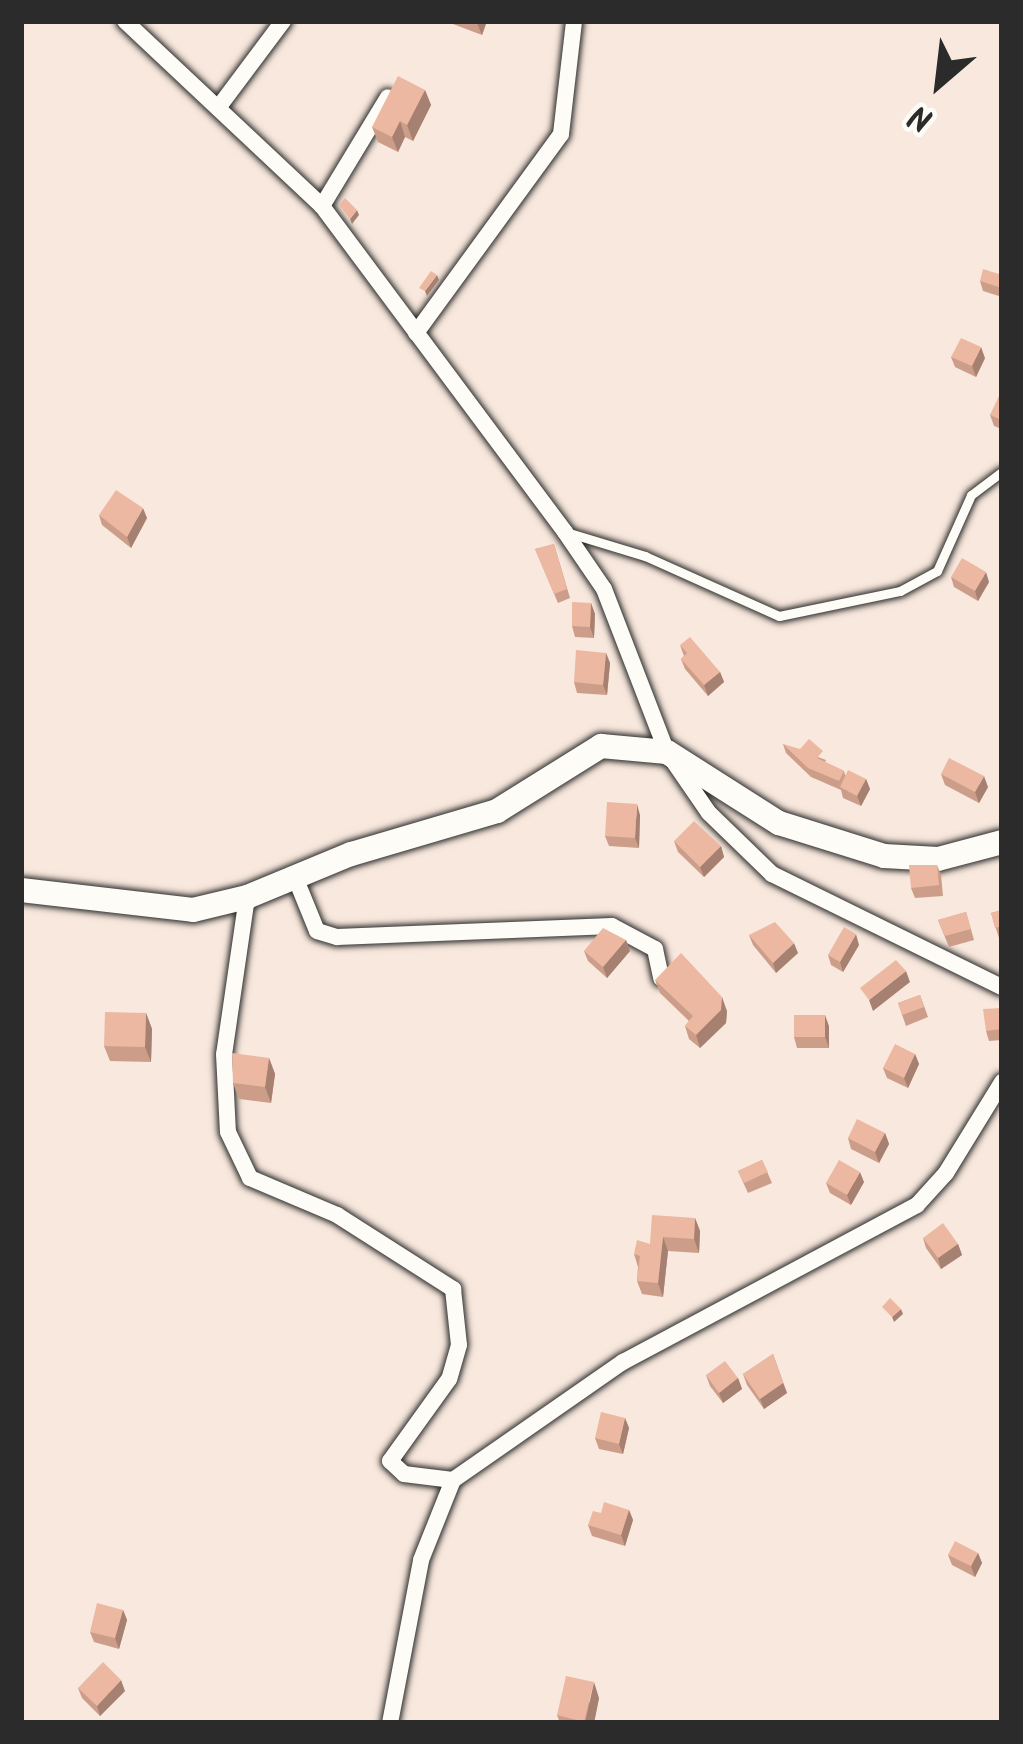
<!DOCTYPE html>
<style>
body{margin:0}
#map{position:relative;width:1023px;height:1744px;overflow:hidden;background:#f8e8dd;font-family:Kalam,sans-serif}
div>[style]{position:absolute}
[style*='--x']{left:calc(var(--x)*1px);top:calc(var(--y)*1px);width:calc(var(--w)*1px);rotate:calc(var(--a)*1deg)}
.roads{filter:drop-shadow(0 0 3px #2b2b2b) drop-shadow(0 0 3px #2b2b2b)}
.lane>*{height:9px;margin:-4.5px;padding:0 4.5px;transform-origin:4.5px;border-radius:4.5px;background:#fdfcf7}
.street>*{height:16px;margin:-8px;padding:0 8px;transform-origin:8px;border-radius:8px;background:#fdfcf7}
.secondary>*{height:24px;margin:-12px;padding:0 12px;transform-origin:12px;border-radius:12px;background:#fdfcf7}
.wall>*{inset:0;background:#cc9e8a}
.shaded-wall>*{inset:0;background:#a68171}
.building>*{inset:0;background:#edb8a1}
span{translate:-50% -50%;white-space:nowrap;text-align:center;line-height:1.15;-webkit-text-stroke:10px #fdfcf7;paint-order:stroke}
.frame{position:absolute;inset:0;border:24px solid #2b2b2b;pointer-events:none}
.north{position:absolute;left:879px;top:24px;width:120px;height:120px;-webkit-text-stroke:9px #fdfcf7;paint-order:stroke;rotate:208deg;font-size:33px;font-weight:700;line-height:48px;text-align:center;color:#2b2b2b}
.north::after{content:'';display:block;margin:auto;width:42px;height:54px;background:#2b2b2b;clip-path:polygon(50% 0,100% 100%,50% 72%,0 100%)}
</style>
<div id="map">
<div class="roads">
<div class="lane">
<i style="--x:566;--y:532;--w:83;--a:16.9"></i>
<i style="--x:645;--y:556;--w:147;--a:24.1"></i>
<i style="--x:779;--y:616;--w:124;--a:-11.7"></i>
<i style="--x:900;--y:591;--w:42;--a:-28.4"></i>
<i style="--x:937;--y:571;--w:83;--a:-65.9"></i>
<i style="--x:971;--y:495;--w:39;--a:-37"></i>
</div>
<div class="street">
<i style="--x:125;--y:21;--w:270;--a:43.2"></i>
<i style="--x:322;--y:206;--w:407;--a:53.3"></i>
<i style="--x:565;--y:532;--w:69;--a:55.6"></i>
<i style="--x:604;--y:589;--w:175;--a:68.9"></i>
<i style="--x:667;--y:752;--w:74;--a:55.5"></i>
<i style="--x:709;--y:813;--w:88;--a:44.1"></i>
<i style="--x:772;--y:874;--w:256;--a:26.2"></i>
<i style="--x:218;--y:108;--w:109;--a:-53.2"></i>
<i style="--x:322;--y:206;--w:127;--a:-58.8"></i>
<i style="--x:416;--y:333;--w:246;--a:-53.9"></i>
<i style="--x:561;--y:134;--w:114;--a:-83.4"></i>
<i style="--x:295;--y:877;--w:58;--a:67.8"></i>
<i style="--x:317;--y:931;--w:21;--a:17"></i>
<i style="--x:337;--y:937;--w:275;--a:-2.3"></i>
<i style="--x:612;--y:926;--w:49;--a:28.1"></i>
<i style="--x:655;--y:949;--w:30;--a:78"></i>
<i style="--x:247;--y:897;--w:159;--a:98.3"></i>
<i style="--x:224;--y:1054;--w:78;--a:87.1"></i>
<i style="--x:228;--y:1132;--w:51;--a:64.4"></i>
<i style="--x:250;--y:1178;--w:95;--a:23"></i>
<i style="--x:337;--y:1215;--w:138;--a:32.5"></i>
<i style="--x:453;--y:1289;--w:56;--a:83.9"></i>
<i style="--x:459;--y:1345;--w:35;--a:106"></i>
<i style="--x:449;--y:1379;--w:101;--a:125.7"></i>
<i style="--x:390;--y:1461;--w:19;--a:43"></i>
<i style="--x:404;--y:1474;--w:49;--a:7"></i>
<i style="--x:390;--y:1723;--w:166;--a:-79.2"></i>
<i style="--x:421;--y:1560;--w:86;--a:-68.2"></i>
<i style="--x:453;--y:1480;--w:207;--a:-34.8"></i>
<i style="--x:623;--y:1362;--w:333;--a:-28.1"></i>
<i style="--x:917;--y:1205;--w:43;--a:-47.8"></i>
<i style="--x:946;--y:1173;--w:107;--a:-58.4"></i>
</div>
<div class="secondary">
<i style="--x:21;--y:890;--w:173;--a:6.6"></i>
<i style="--x:193;--y:910;--w:56;--a:-13.5"></i>
<i style="--x:247;--y:897;--w:113;--a:-22.5"></i>
<i style="--x:351;--y:854;--w:152;--a:-16.4"></i>
<i style="--x:497;--y:811;--w:123;--a:-32"></i>
<i style="--x:601;--y:746;--w:66;--a:5.2"></i>
<i style="--x:667;--y:752;--w:133;--a:32.4"></i>
<i style="--x:779;--y:823;--w:110;--a:17.4"></i>
<i style="--x:884;--y:856;--w:54;--a:3.2"></i>
<i style="--x:938;--y:859;--w:66;--a:-14.9"></i>
</div>
</div>
<div class="wall">
<i style="clip-path:polygon(445px 21px,487px 21px,482px 35px)"></i>
<i style="clip-path:polygon(425px 90px,431px 105px,413px 141px,405px 137px,398px 152px,378px 142px,372px 127px)"></i>
<i style="clip-path:polygon(1002px 275px,1002px 297px,983px 291px,980px 281px)"></i>
<i style="clip-path:polygon(951px 357px,985px 358px,976px 377px,955px 367px)"></i>
<i style="clip-path:polygon(1002px 398px,1002px 429px,994px 426px,990px 415px)"></i>
<i style="clip-path:polygon(99px 515px,147px 518px,131px 548px,102px 525px)"></i>
<i style="clip-path:polygon(554px 544px,570px 598px,558px 603px,535px 549px)"></i>
<i style="clip-path:polygon(951px 577px,989px 582px,978px 601px,954px 587px)"></i>
<i style="clip-path:polygon(591px 603px,595px 614px,594px 638px,575px 637px,572px 626px)"></i>
<i style="clip-path:polygon(680px 645px,720px 672px,724px 682px,708px 696px,685px 669px,681px 659px,684px 656px)"></i>
<i style="clip-path:polygon(606px 653px,610px 663px,607px 695px,577px 693px,574px 682px)"></i>
<i style="clip-path:polygon(783px 744px,826px 760px,825px 762px,844px 771px,845px 775px,866px 779px,870px 789px,861px 806px,843px 798px,841px 790px,811px 777px,786px 753px)"></i>
<i style="clip-path:polygon(941px 774px,988px 787px,979px 803px,945px 785px)"></i>
<i style="clip-path:polygon(640px 815px,639px 848px,609px 846px,605px 836px)"></i>
<i style="clip-path:polygon(674px 841px,721px 846px,724px 857px,704px 877px,678px 852px)"></i>
<i style="clip-path:polygon(937px 865px,941px 875px,943px 896px,915px 898px,911px 888px)"></i>
<i style="clip-path:polygon(1002px 910px,1002px 937px,999px 938px,991px 913px)"></i>
<i style="clip-path:polygon(966px 912px,974px 940px,949px 947px,938px 920px)"></i>
<i style="clip-path:polygon(749px 935px,798px 953px,776px 973px,753px 945px)"></i>
<i style="clip-path:polygon(626px 940px,630px 951px,607px 978px,588px 961px,584px 951px)"></i>
<i style="clip-path:polygon(859px 945px,843px 972px,831px 965px,828px 955px)"></i>
<i style="clip-path:polygon(655px 980px,727px 1011px,726px 1023px,700px 1048px,689px 1039px,685px 1026px,689px 1021px,660px 993px)"></i>
<i style="clip-path:polygon(920px 995px,928px 1017px,906px 1026px,898px 1003px)"></i>
<i style="clip-path:polygon(1002px 1008px,1002px 1040px,989px 1041px,986px 1031px)"></i>
<i style="clip-path:polygon(146px 1013px,152px 1029px,151px 1062px,110px 1061px,104px 1046px)"></i>
<i style="clip-path:polygon(829px 1026px,829px 1048px,797px 1048px,794px 1037px)"></i>
<i style="clip-path:polygon(915px 1054px,919px 1064px,908px 1088px,887px 1078px,883px 1068px)"></i>
<i style="clip-path:polygon(269px 1058px,275px 1074px,271px 1103px,239px 1099px,233px 1083px)"></i>
<i style="clip-path:polygon(885px 1133px,889px 1144px,879px 1163px,851px 1149px,848px 1138px)"></i>
<i style="clip-path:polygon(762px 1160px,772px 1183px,748px 1193px,738px 1171px)"></i>
<i style="clip-path:polygon(864px 1182px,851px 1205px,830px 1193px,826px 1183px)"></i>
<i style="clip-path:polygon(695px 1218px,700px 1231px,699px 1253px,668px 1251px,663px 1297px,642px 1294px,637px 1281px,638px 1267px,634px 1254px)"></i>
<i style="clip-path:polygon(923px 1238px,958px 1244px,962px 1255px,941px 1269px,926px 1248px)"></i>
<i style="clip-path:polygon(773px 1354px,787px 1393px,764px 1409px,747px 1385px,743px 1374px)"></i>
<i style="clip-path:polygon(706px 1375px,738px 1378px,742px 1389px,723px 1403px,710px 1386px)"></i>
<i style="clip-path:polygon(625px 1418px,629px 1428px,623px 1454px,599px 1449px,595px 1438px)"></i>
<i style="clip-path:polygon(629px 1510px,633px 1520px,625px 1546px,592px 1536px,588px 1525px,601px 1513px)"></i>
<i style="clip-path:polygon(978px 1553px,982px 1563px,975px 1577px,952px 1565px,948px 1555px)"></i>
<i style="clip-path:polygon(123px 1610px,127px 1620px,119px 1649px,94px 1642px,90px 1632px)"></i>
<i style="clip-path:polygon(78px 1688px,125px 1691px,100px 1716px,82px 1698px)"></i>
<i style="clip-path:polygon(599px 1698px,594px 1723px,560px 1723px,557px 1715px)"></i>
</div>
<div class="shaded-wall">
<i style="clip-path:polygon(476px 21px,487px 21px,482px 35px)"></i>
<i style="clip-path:polygon(425px 90px,431px 105px,413px 141px,407px 125px)"></i>
<i style="clip-path:polygon(400px 121px,405px 137px,398px 152px,392px 137px)"></i>
<i style="clip-path:polygon(357px 210px,359px 215px,352px 224px,350px 219px)"></i>
<i style="clip-path:polygon(437px 275px,439px 280px,427px 296px,425px 291px)"></i>
<i style="clip-path:polygon(981px 347px,985px 358px,976px 377px,972px 366px)"></i>
<i style="clip-path:polygon(143px 508px,147px 518px,131px 548px,127px 537px)"></i>
<i style="clip-path:polygon(986px 572px,989px 582px,978px 601px,975px 591px)"></i>
<i style="clip-path:polygon(591px 603px,595px 614px,594px 638px,590px 627px)"></i>
<i style="clip-path:polygon(606px 653px,610px 663px,607px 695px,603px 685px)"></i>
<i style="clip-path:polygon(720px 672px,724px 682px,708px 696px,704px 685px)"></i>
<i style="clip-path:polygon(984px 776px,988px 787px,979px 803px,975px 792px)"></i>
<i style="clip-path:polygon(866px 779px,870px 789px,861px 806px,857px 796px)"></i>
<i style="clip-path:polygon(637px 804px,640px 815px,639px 848px,635px 838px)"></i>
<i style="clip-path:polygon(721px 846px,724px 857px,704px 877px,700px 867px)"></i>
<i style="clip-path:polygon(856px 934px,859px 945px,843px 972px,840px 962px)"></i>
<i style="clip-path:polygon(626px 940px,630px 951px,607px 978px,603px 967px)"></i>
<i style="clip-path:polygon(794px 943px,798px 953px,776px 973px,773px 963px)"></i>
<i style="clip-path:polygon(906px 971px,910px 982px,873px 1011px,869px 1000px)"></i>
<i style="clip-path:polygon(722px 997px,727px 1011px,726px 1023px,700px 1048px,696px 1035px)"></i>
<i style="clip-path:polygon(146px 1013px,152px 1029px,151px 1062px,145px 1047px)"></i>
<i style="clip-path:polygon(825px 1015px,829px 1026px,829px 1048px,825px 1037px)"></i>
<i style="clip-path:polygon(915px 1054px,919px 1064px,908px 1088px,904px 1078px)"></i>
<i style="clip-path:polygon(269px 1058px,275px 1074px,271px 1103px,265px 1087px)"></i>
<i style="clip-path:polygon(885px 1133px,889px 1144px,879px 1163px,875px 1152px)"></i>
<i style="clip-path:polygon(860px 1172px,864px 1182px,851px 1205px,847px 1195px)"></i>
<i style="clip-path:polygon(695px 1218px,700px 1231px,699px 1253px,694px 1239px)"></i>
<i style="clip-path:polygon(663px 1237px,668px 1251px,663px 1297px,658px 1283px)"></i>
<i style="clip-path:polygon(958px 1244px,962px 1255px,941px 1269px,938px 1258px)"></i>
<i style="clip-path:polygon(901px 1309px,903px 1314px,894px 1322px,892px 1317px)"></i>
<i style="clip-path:polygon(738px 1378px,742px 1389px,723px 1403px,719px 1393px)"></i>
<i style="clip-path:polygon(783px 1383px,787px 1393px,764px 1409px,760px 1399px)"></i>
<i style="clip-path:polygon(625px 1418px,629px 1428px,623px 1454px,619px 1444px)"></i>
<i style="clip-path:polygon(629px 1510px,633px 1520px,625px 1546px,621px 1535px)"></i>
<i style="clip-path:polygon(978px 1553px,982px 1563px,975px 1577px,971px 1566px)"></i>
<i style="clip-path:polygon(123px 1610px,127px 1620px,119px 1649px,115px 1638px)"></i>
<i style="clip-path:polygon(121px 1680px,125px 1691px,100px 1716px,97px 1706px)"></i>
<i style="clip-path:polygon(594px 1682px,599px 1698px,594px 1723px,585px 1723px)"></i>
</div>
<div class="building">
<i style="clip-path:polygon(398px 76px,425px 90px,407px 125px,400px 121px,392px 137px,372px 127px)"></i>
<i style="clip-path:polygon(345px 198px,357px 210px,350px 219px,339px 205px)"></i>
<i style="clip-path:polygon(983px 269px,1002px 275px,1002px 288px,980px 281px)"></i>
<i style="clip-path:polygon(431px 271px,437px 275px,425px 291px,419px 288px)"></i>
<i style="clip-path:polygon(961px 338px,981px 347px,972px 366px,951px 357px)"></i>
<i style="clip-path:polygon(999px 396px,1002px 398px,1002px 420px,990px 415px)"></i>
<i style="clip-path:polygon(116px 490px,143px 508px,127px 537px,99px 515px)"></i>
<i style="clip-path:polygon(554px 544px,567px 589px,554px 594px,535px 549px)"></i>
<i style="clip-path:polygon(962px 558px,986px 572px,975px 591px,951px 577px)"></i>
<i style="clip-path:polygon(572px 602px,591px 603px,590px 627px,572px 626px)"></i>
<i style="clip-path:polygon(690px 637px,720px 672px,704px 685px,681px 659px,687px 653px,680px 645px)"></i>
<i style="clip-path:polygon(576px 650px,606px 653px,603px 685px,574px 682px)"></i>
<i style="clip-path:polygon(809px 739px,823px 751px,817px 758px,844px 771px,839px 781px,808px 768px,783px 744px,800px 749px)"></i>
<i style="clip-path:polygon(949px 758px,984px 776px,975px 792px,941px 774px)"></i>
<i style="clip-path:polygon(848px 770px,866px 779px,857px 796px,840px 787px)"></i>
<i style="clip-path:polygon(607px 802px,637px 804px,635px 838px,605px 836px)"></i>
<i style="clip-path:polygon(694px 821px,721px 846px,700px 867px,674px 841px)"></i>
<i style="clip-path:polygon(909px 865px,937px 865px,939px 885px,911px 888px)"></i>
<i style="clip-path:polygon(1002px 910px,1002px 926px,995px 928px,991px 913px)"></i>
<i style="clip-path:polygon(966px 912px,971px 929px,945px 936px,938px 920px)"></i>
<i style="clip-path:polygon(775px 922px,794px 943px,773px 963px,749px 935px)"></i>
<i style="clip-path:polygon(844px 927px,856px 934px,840px 962px,828px 955px)"></i>
<i style="clip-path:polygon(603px 928px,626px 940px,603px 967px,584px 951px)"></i>
<i style="clip-path:polygon(681px 953px,722px 997px,721px 1010px,696px 1035px,685px 1026px,693px 1016px,655px 980px)"></i>
<i style="clip-path:polygon(896px 960px,906px 971px,869px 1000px,860px 988px)"></i>
<i style="clip-path:polygon(920px 995px,924px 1007px,902px 1015px,898px 1003px)"></i>
<i style="clip-path:polygon(1002px 1008px,1002px 1029px,986px 1031px,983px 1009px)"></i>
<i style="clip-path:polygon(105px 1012px,146px 1013px,145px 1047px,104px 1046px)"></i>
<i style="clip-path:polygon(794px 1015px,825px 1015px,825px 1037px,794px 1037px)"></i>
<i style="clip-path:polygon(895px 1044px,915px 1054px,904px 1078px,883px 1068px)"></i>
<i style="clip-path:polygon(232px 1053px,269px 1058px,265px 1087px,233px 1083px)"></i>
<i style="clip-path:polygon(857px 1119px,885px 1133px,875px 1152px,848px 1138px)"></i>
<i style="clip-path:polygon(762px 1160px,768px 1172px,744px 1183px,738px 1171px)"></i>
<i style="clip-path:polygon(839px 1160px,860px 1172px,847px 1195px,826px 1183px)"></i>
<i style="clip-path:polygon(652px 1215px,695px 1218px,694px 1239px,663px 1237px,658px 1283px,637px 1281px,640px 1256px,634px 1254px,637px 1240px,650px 1244px)"></i>
<i style="clip-path:polygon(943px 1223px,958px 1244px,938px 1258px,923px 1238px)"></i>
<i style="clip-path:polygon(890px 1298px,901px 1309px,892px 1317px,882px 1307px)"></i>
<i style="clip-path:polygon(773px 1354px,783px 1383px,760px 1399px,743px 1374px)"></i>
<i style="clip-path:polygon(725px 1361px,738px 1378px,719px 1393px,706px 1375px)"></i>
<i style="clip-path:polygon(601px 1412px,625px 1418px,619px 1444px,595px 1438px)"></i>
<i style="clip-path:polygon(604px 1502px,629px 1510px,621px 1535px,588px 1525px,593px 1511px,601px 1513px)"></i>
<i style="clip-path:polygon(955px 1541px,978px 1553px,971px 1566px,948px 1555px)"></i>
<i style="clip-path:polygon(97px 1603px,123px 1610px,115px 1638px,90px 1632px)"></i>
<i style="clip-path:polygon(103px 1662px,121px 1680px,97px 1706px,78px 1688px)"></i>
<i style="clip-path:polygon(566px 1676px,594px 1682px,584px 1722px,557px 1715px)"></i>
</div>
<div class="frame"></div>
<div class="north">N</div>
</div>
